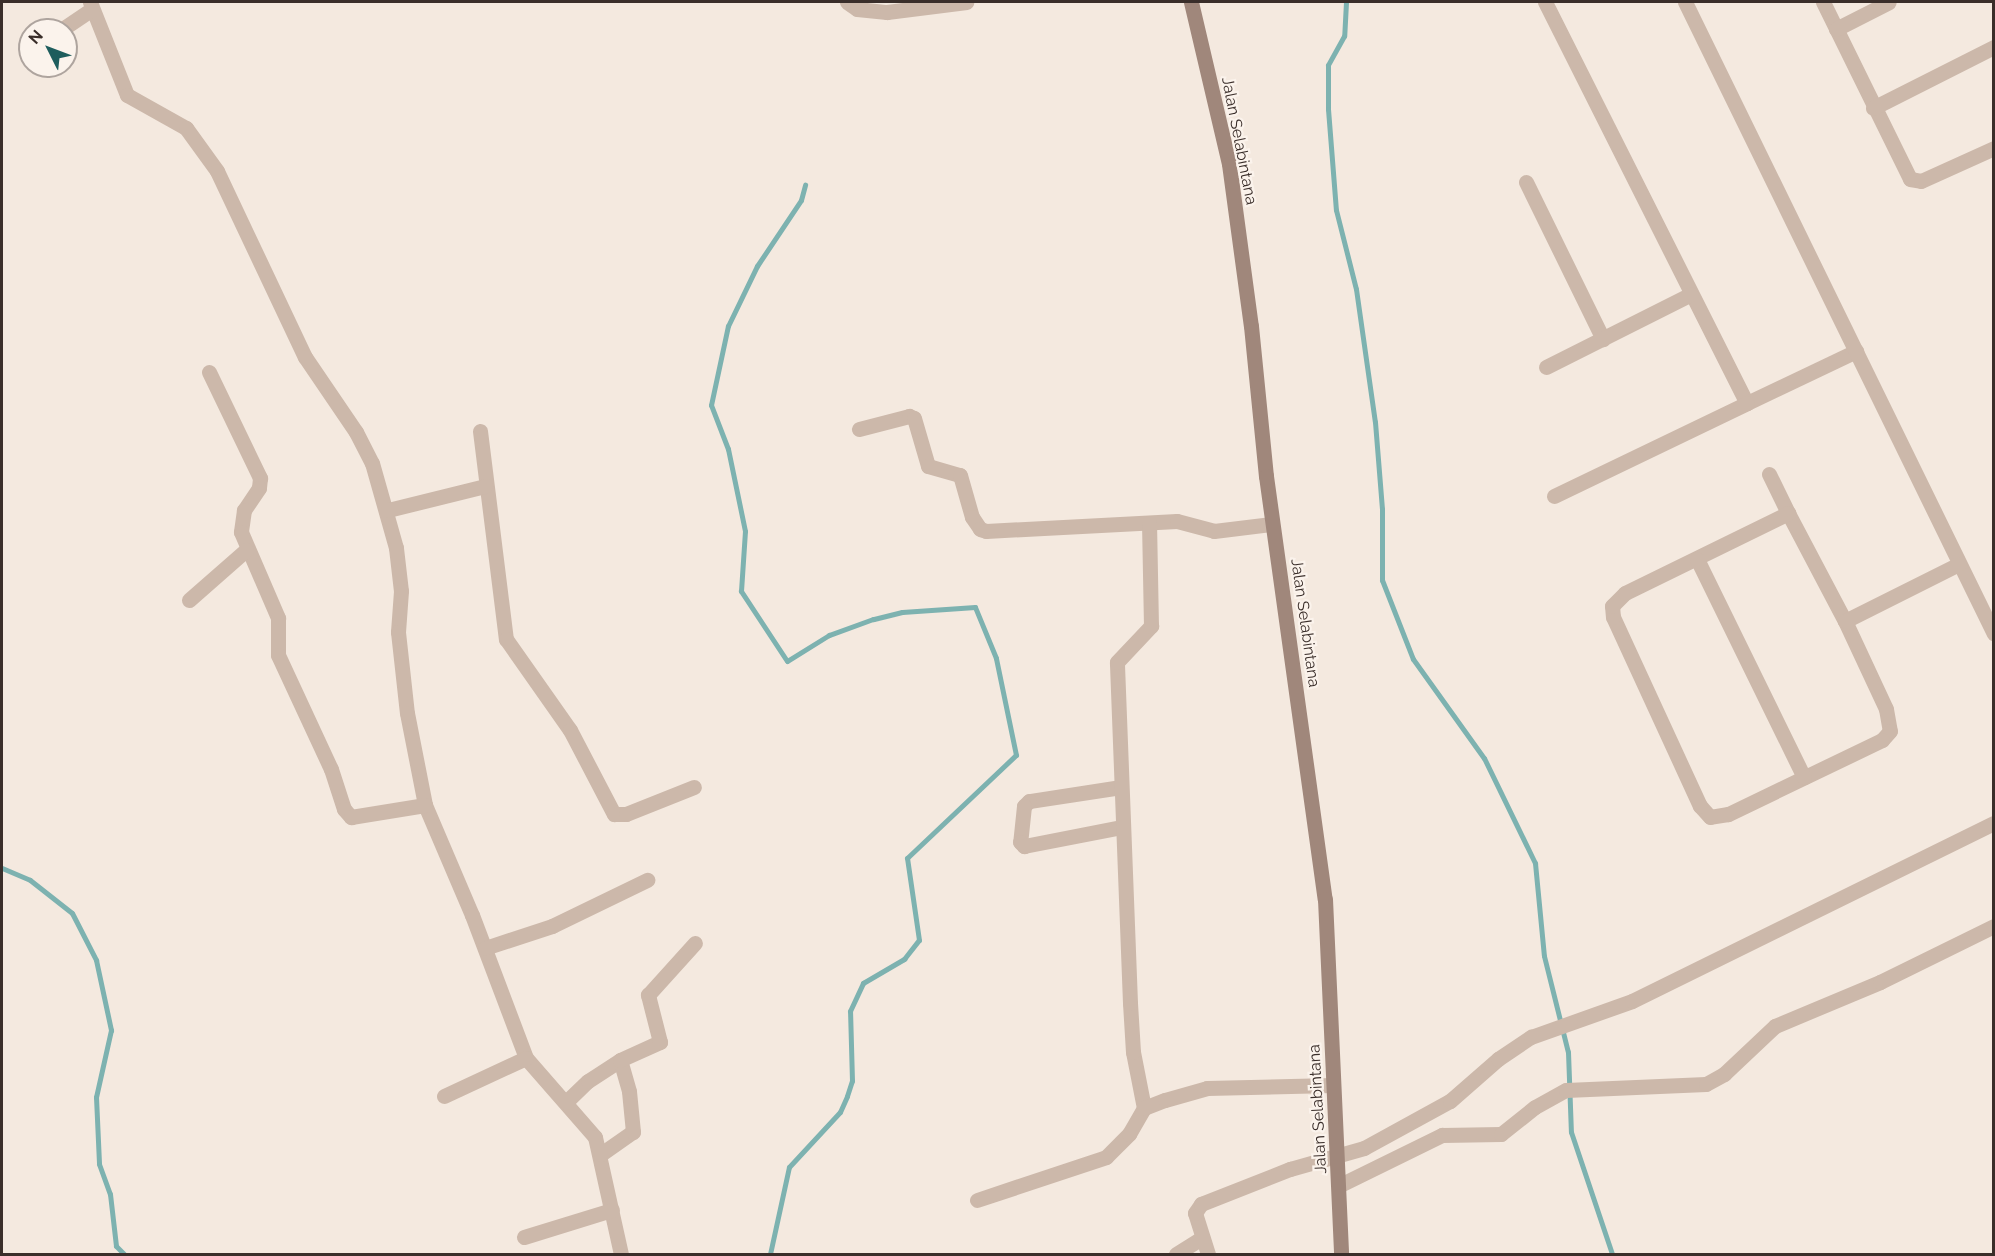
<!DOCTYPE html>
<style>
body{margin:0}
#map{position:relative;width:1995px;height:1256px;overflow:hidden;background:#f4e9df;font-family:Raleway,sans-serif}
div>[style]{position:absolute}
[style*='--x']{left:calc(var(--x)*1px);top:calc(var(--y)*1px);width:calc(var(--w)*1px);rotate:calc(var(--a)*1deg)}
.stream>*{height:5px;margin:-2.5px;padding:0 2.5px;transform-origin:2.5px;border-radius:2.5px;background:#7db2b0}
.street>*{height:15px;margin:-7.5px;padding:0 7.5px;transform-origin:7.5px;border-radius:7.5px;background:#ccb8aa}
.secondary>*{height:15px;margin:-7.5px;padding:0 7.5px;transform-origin:7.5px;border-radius:7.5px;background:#a0877b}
span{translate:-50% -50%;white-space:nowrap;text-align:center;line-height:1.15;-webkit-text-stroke:4.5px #fbf3ec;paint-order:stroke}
.street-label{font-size:16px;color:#3a2e2a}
.frame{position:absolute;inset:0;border:3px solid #3a2e2a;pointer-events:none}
.north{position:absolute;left:18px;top:18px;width:60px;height:60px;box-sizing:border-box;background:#fbf3ec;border:2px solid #aea49e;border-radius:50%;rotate:312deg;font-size:16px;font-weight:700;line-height:24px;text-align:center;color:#3a2e2a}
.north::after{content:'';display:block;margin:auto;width:21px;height:27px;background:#1e5d5d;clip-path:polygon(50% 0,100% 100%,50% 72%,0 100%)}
</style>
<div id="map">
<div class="stream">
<i style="--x:1346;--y:2;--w:34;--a:93"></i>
<i style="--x:1344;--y:36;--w:33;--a:119"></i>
<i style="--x:1328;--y:65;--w:44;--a:90"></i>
<i style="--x:1328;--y:109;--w:101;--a:85.5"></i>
<i style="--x:1336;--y:210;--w:81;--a:75.8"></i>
<i style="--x:1356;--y:289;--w:134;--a:81.9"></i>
<i style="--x:1375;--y:422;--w:87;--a:85.4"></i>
<i style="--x:1382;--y:509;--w:71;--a:90"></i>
<i style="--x:1382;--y:580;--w:85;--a:68.6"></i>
<i style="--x:1413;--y:659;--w:122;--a:54.4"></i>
<i style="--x:1484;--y:758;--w:117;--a:64.1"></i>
<i style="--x:1535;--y:863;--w:93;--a:84.5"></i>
<i style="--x:1544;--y:956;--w:99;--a:76"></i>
<i style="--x:1568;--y:1052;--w:80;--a:87.9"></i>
<i style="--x:1571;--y:1132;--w:129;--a:71.4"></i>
<i style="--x:2;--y:868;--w:30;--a:23"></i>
<i style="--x:30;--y:880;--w:53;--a:38.2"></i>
<i style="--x:72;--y:913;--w:53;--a:62.9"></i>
<i style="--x:96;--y:960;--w:72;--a:77.9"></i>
<i style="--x:111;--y:1030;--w:69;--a:102.6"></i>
<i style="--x:96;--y:1097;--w:67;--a:87.4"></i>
<i style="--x:99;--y:1164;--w:32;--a:70"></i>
<i style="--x:110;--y:1194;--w:52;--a:83.4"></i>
<i style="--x:116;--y:1246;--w:11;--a:45"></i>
<i style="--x:770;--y:1254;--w:89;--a:-77.7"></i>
<i style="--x:789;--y:1167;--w:75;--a:-47.2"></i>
<i style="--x:840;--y:1112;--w:17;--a:-66"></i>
<i style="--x:847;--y:1096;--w:16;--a:-72"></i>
<i style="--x:852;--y:1081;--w:70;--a:-91.6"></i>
<i style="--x:850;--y:1011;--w:31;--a:-65"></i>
<i style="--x:863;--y:983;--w:48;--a:-30.3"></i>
<i style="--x:904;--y:959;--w:24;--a:-52"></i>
<i style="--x:919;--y:940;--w:83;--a:-98.3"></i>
<i style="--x:907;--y:858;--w:150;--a:-43.4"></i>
<i style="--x:1016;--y:755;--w:99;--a:-101.7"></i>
<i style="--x:996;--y:658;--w:55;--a:-112.4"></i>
<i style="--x:975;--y:607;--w:73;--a:176.1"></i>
<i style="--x:902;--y:612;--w:30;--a:166"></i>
<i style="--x:873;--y:619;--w:47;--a:160"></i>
<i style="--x:829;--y:635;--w:49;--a:148.2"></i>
<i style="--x:787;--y:661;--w:84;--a:-123.3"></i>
<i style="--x:741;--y:591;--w:60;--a:-86.2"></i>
<i style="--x:745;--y:531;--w:84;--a:-101.7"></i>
<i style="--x:728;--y:449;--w:47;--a:-111.1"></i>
<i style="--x:711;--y:405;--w:81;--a:-77.9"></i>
<i style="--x:728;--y:326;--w:67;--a:-64.2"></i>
<i style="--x:757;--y:266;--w:79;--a:-56.3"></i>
<i style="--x:801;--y:200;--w:16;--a:-75"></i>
</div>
<div class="street">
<i style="--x:90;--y:2;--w:100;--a:68.3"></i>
<i style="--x:127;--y:95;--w:68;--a:29.2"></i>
<i style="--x:186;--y:128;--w:53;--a:54.2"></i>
<i style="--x:217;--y:171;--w:206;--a:64.7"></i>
<i style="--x:305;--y:357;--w:91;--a:55.8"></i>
<i style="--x:356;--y:432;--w:35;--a:63"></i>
<i style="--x:372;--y:463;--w:88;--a:74.2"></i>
<i style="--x:396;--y:548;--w:43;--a:83.4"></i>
<i style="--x:401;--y:591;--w:41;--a:94.2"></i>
<i style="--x:398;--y:632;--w:81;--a:83.7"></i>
<i style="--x:407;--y:713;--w:94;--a:78.9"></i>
<i style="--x:425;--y:805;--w:120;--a:66.9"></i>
<i style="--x:472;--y:915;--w:153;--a:69.3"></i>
<i style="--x:526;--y:1058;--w:105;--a:48.9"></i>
<i style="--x:595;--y:1137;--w:120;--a:77.5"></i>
<i style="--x:847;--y:2;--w:12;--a:35"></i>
<i style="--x:857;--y:9;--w:30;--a:6"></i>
<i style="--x:887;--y:12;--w:80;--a:-7.2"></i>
<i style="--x:1545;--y:2;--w:449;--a:63.3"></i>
<i style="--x:1747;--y:403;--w:121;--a:-25.5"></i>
<i style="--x:1685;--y:2;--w:703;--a:63.94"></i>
<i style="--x:1823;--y:2;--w:197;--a:63.8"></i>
<i style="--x:1910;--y:179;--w:11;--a:10"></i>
<i style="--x:1921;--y:181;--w:80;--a:-24.3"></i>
<i style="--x:1836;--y:29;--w:59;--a:-27"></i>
<i style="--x:61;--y:30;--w:37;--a:-34"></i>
<i style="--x:1873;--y:108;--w:136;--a:-26.8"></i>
<i style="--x:1526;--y:182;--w:175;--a:63.9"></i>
<i style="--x:1546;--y:367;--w:162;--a:-26.7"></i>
<i style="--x:209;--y:372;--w:118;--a:64.3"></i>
<i style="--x:260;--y:478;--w:10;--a:96"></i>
<i style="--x:259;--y:488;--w:27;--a:124"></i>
<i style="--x:244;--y:510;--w:22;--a:98"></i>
<i style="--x:241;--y:532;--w:94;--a:66.7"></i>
<i style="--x:278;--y:618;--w:37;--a:90"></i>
<i style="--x:278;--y:655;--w:126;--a:65.1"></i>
<i style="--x:331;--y:769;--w:42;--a:72"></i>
<i style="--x:344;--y:809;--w:11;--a:49"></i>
<i style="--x:351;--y:817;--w:75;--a:-9.2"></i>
<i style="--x:859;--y:429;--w:52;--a:-14.6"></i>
<i style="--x:909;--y:416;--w:5;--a:22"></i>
<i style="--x:914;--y:418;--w:50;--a:73.7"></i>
<i style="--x:928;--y:466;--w:33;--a:16"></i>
<i style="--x:960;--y:475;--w:44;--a:74.1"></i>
<i style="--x:972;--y:517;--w:14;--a:56"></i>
<i style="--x:980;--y:529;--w:6;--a:18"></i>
<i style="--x:986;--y:531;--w:191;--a:-3"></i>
<i style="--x:1177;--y:521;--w:38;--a:15"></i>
<i style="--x:1214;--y:531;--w:58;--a:-6.9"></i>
<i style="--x:480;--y:431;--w:210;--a:82.9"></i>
<i style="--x:506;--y:639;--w:111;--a:54.9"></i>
<i style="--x:570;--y:730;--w:95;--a:62.4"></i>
<i style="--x:614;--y:814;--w:12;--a:0"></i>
<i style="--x:626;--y:814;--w:73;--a:-21.7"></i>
<i style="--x:1769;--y:474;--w:43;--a:64"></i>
<i style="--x:1554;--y:496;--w:214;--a:-25.7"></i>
<i style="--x:388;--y:510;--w:100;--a:-13.9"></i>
<i style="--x:1788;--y:513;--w:122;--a:62.2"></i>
<i style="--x:1845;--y:621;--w:97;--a:65"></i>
<i style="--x:1886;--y:709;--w:22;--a:80"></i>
<i style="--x:1890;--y:731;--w:12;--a:132"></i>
<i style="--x:1882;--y:740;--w:171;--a:154.3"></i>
<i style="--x:1728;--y:814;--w:18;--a:171"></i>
<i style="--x:1710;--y:817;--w:15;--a:-132"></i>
<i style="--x:1700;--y:806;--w:208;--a:-114.7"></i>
<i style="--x:1613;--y:617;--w:11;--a:-95"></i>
<i style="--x:1612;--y:606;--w:18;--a:-45"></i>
<i style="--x:1625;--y:593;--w:182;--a:-26.1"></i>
<i style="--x:1697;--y:559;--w:243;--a:63.9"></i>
<i style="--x:189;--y:600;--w:76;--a:-41.3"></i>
<i style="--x:1845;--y:621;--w:127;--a:-26.6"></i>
<i style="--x:1121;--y:787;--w:93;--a:171.3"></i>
<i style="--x:1029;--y:801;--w:7;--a:135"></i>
<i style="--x:1024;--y:806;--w:36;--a:96"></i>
<i style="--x:1020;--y:842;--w:6;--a:45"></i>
<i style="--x:1024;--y:846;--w:100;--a:-11"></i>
<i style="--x:485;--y:948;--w:71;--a:-18.2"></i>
<i style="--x:552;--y:926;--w:106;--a:-25.8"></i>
<i style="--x:444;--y:1096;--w:90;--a:-24.9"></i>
<i style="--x:566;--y:1102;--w:30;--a:-44"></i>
<i style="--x:588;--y:1081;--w:38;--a:-33"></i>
<i style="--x:1144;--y:1108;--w:57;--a:-101.1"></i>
<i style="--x:1133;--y:1052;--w:49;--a:-93.5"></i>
<i style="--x:1130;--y:1003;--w:341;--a:-92.2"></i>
<i style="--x:1117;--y:662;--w:50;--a:-46.6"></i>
<i style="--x:1151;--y:626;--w:103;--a:-91.1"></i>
<i style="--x:601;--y:1154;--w:39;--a:-35"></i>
<i style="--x:633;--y:1132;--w:41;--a:-95.6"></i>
<i style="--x:629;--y:1091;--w:32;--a:-106"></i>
<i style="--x:620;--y:1060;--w:44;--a:-24.2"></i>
<i style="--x:660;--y:1042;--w:49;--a:-104.3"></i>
<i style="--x:648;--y:995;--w:70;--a:-47.9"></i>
<i style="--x:1340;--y:1185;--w:114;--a:-26.1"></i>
<i style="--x:1442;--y:1135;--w:59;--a:-1"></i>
<i style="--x:1501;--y:1134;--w:43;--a:-38.5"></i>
<i style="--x:1535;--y:1107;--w:35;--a:-29"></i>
<i style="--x:1566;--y:1090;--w:140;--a:-2.5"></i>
<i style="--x:1706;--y:1084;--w:21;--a:-29"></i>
<i style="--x:1724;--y:1074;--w:70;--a:-43.3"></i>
<i style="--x:1775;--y:1026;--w:114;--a:-22.7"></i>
<i style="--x:1880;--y:982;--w:127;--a:-26.2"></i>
<i style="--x:977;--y:1200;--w:136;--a:-18.4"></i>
<i style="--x:1106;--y:1157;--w:33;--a:-45"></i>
<i style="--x:1129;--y:1134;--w:30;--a:-60"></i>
<i style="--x:1144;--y:1108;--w:22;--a:-21"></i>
<i style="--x:1165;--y:1100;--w:44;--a:-15.9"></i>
<i style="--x:1207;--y:1088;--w:126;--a:-1.4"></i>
<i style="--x:524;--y:1237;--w:92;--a:-17.1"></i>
<i style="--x:1176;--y:1254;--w:31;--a:-32"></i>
<i style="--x:1208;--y:1254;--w:43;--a:-107.6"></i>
<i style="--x:1195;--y:1213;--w:11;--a:-56"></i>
<i style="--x:1201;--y:1204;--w:96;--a:-21.5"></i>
<i style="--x:1290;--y:1169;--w:77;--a:-15.8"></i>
<i style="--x:1364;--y:1148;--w:98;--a:-28.7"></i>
<i style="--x:1450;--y:1101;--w:64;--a:-41.2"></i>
<i style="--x:1498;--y:1059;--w:40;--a:-34"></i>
<i style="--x:1531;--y:1037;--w:107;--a:-19.6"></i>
<i style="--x:1632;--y:1001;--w:403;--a:-26.2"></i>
</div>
<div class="secondary">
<i style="--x:1191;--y:2;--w:166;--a:76.8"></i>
<i style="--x:1229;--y:164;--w:163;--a:82.3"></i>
<i style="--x:1251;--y:326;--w:151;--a:84.3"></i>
<i style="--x:1266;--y:476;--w:427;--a:82.1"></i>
<i style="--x:1325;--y:899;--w:355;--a:87.4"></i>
</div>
<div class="street-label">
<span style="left:1239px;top:141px;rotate:79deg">Jalan Selabintana</span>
<span style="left:1305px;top:623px;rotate:82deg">Jalan Selabintana</span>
<span style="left:1318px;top:1109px;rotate:-93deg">Jalan Selabintana</span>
</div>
<div class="frame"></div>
<div class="north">N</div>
</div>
